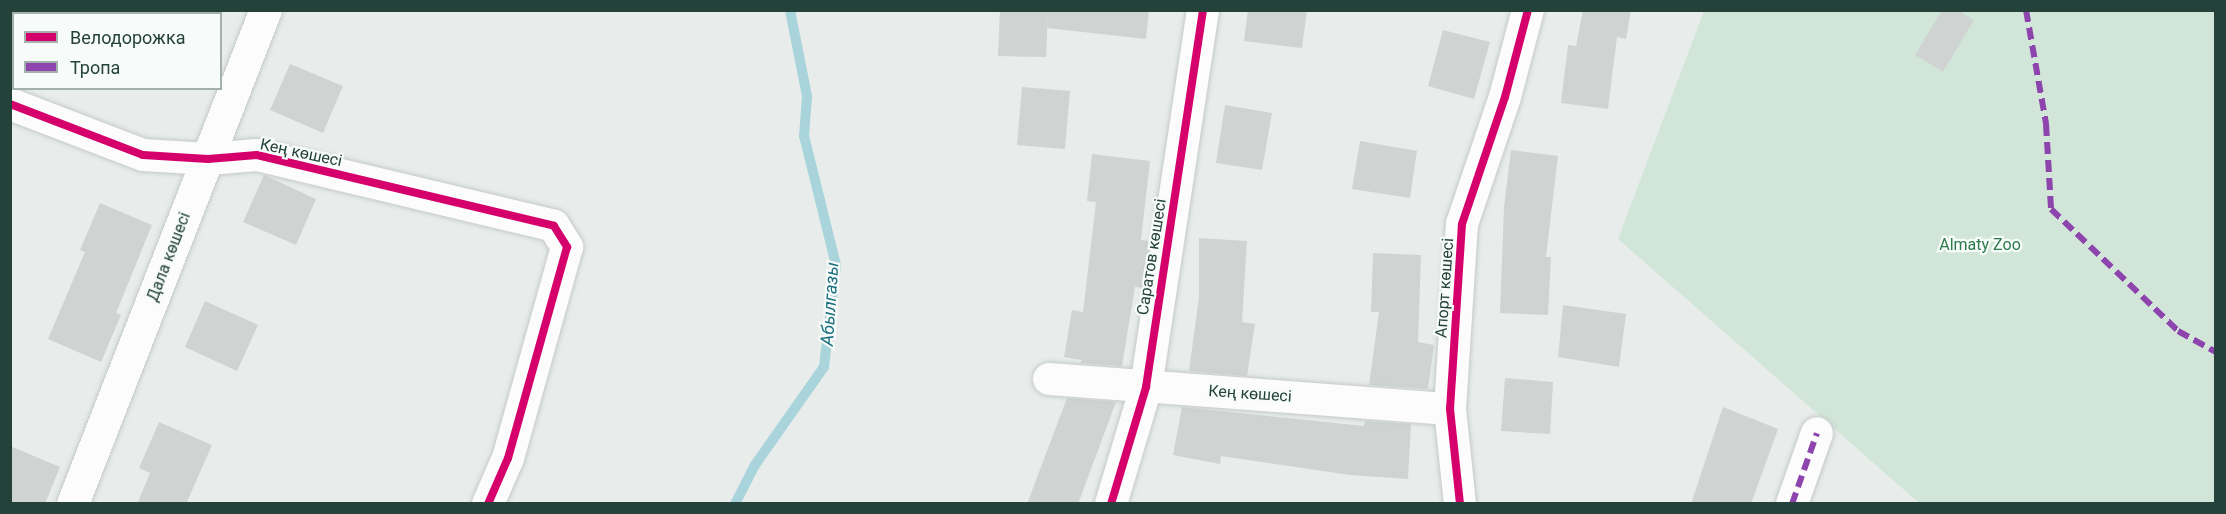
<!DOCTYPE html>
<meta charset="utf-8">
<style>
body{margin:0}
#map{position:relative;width:2226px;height:514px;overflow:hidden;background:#e8edeb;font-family:Roboto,sans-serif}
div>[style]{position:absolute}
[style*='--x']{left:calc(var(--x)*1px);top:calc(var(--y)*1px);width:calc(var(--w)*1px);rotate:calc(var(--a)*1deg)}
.green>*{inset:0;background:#d1e6d8}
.stream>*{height:10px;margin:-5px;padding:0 5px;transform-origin:5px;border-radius:5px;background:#a9d4db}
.building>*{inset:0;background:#cfd4d2}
.roads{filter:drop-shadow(0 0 2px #c5cac8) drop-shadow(0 0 2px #c5cac8)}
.minor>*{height:32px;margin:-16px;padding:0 16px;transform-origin:16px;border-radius:16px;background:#fcfcfc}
.quiet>*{height:6px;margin-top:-3px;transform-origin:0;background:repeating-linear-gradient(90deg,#8e44ad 0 12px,transparent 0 18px)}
.cycleway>*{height:8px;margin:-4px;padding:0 4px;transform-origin:4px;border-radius:4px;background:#d6006c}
span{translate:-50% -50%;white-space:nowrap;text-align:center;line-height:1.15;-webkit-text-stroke:4.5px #f7fbf9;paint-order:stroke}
.street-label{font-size:16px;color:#24423a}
.park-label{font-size:16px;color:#2d7a4b}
.water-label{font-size:18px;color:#1c6f80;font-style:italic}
.frame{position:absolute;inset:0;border:12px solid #24423a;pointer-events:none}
.legend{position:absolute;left:12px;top:12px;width:210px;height:78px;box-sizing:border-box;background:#f7fbf9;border:2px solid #a3b1ad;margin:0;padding:8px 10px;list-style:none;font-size:18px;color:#24423a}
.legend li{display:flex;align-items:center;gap:12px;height:30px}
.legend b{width:30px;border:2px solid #a3b1ad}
</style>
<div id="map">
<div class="green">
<i style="clip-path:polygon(1704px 11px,2215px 11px,2215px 503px,1919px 503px,1618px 239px)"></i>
</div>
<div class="stream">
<i style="--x:735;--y:504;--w:44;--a:-62.9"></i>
<i style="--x:755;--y:465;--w:120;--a:-54.9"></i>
<i style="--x:824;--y:367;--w:103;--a:-83.3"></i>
<i style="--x:836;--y:265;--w:133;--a:-103.9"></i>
<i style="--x:804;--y:136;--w:40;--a:-85.7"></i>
<i style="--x:807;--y:96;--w:88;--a:-101.2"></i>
</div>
<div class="building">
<i style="clip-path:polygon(1000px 10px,1048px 10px,1046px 57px,998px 56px)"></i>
<i style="clip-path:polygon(1048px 10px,1149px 10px,1146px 39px,1047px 28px)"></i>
<i style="clip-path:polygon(1248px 10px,1307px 10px,1302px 48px,1244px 41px)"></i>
<i style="clip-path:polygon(1583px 10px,1631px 10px,1626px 39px,1617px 37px,1608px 109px,1561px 103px,1568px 45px,1576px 46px)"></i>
<i style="clip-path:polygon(1942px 10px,1958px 10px,1974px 20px,1943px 72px,1915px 55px)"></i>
<i style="clip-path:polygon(1443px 30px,1490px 42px,1474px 99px,1428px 86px)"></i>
<i style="clip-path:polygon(290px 64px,343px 86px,323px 133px,270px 110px)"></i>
<i style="clip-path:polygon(1022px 87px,1070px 91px,1065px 149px,1017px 145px)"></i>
<i style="clip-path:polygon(1225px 105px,1272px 113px,1262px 170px,1216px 163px)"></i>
<i style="clip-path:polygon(1360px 141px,1417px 151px,1410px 198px,1352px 189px)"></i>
<i style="clip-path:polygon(1511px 150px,1558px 156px,1546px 257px,1551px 257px,1548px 315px,1500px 313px,1504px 207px)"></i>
<i style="clip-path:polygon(1092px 154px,1150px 161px,1141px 240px,1150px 241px,1143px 288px,1135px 287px,1122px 366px,1080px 363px,1082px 360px,1064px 357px,1072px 310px,1083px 312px,1096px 202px,1087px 201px)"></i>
<i style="clip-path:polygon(264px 175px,316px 199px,296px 245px,243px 222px)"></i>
<i style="clip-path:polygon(100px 203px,152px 225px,116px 313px,121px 315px,101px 362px,48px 339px,85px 252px,80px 250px)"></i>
<i style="clip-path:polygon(1199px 238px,1247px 241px,1242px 322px,1255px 324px,1247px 376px,1189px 371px,1199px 297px)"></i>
<i style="clip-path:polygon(1373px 253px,1421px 255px,1418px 342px,1434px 345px,1428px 389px,1369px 385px,1379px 312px,1371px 312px)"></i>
<i style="clip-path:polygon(205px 301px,258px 325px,237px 371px,185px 347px)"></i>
<i style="clip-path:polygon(1563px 305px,1626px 314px,1619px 367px,1558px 357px)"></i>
<i style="clip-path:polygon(1505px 378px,1553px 382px,1550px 434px,1501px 431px)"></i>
<i style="clip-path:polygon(1067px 398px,1116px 402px,1078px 504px,1027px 504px)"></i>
<i style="clip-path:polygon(1182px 407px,1364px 426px,1365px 421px,1411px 424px,1408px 479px,1350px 475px,1221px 456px,1220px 464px,1173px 455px)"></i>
<i style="clip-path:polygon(1723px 407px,1778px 429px,1751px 504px,1691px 504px)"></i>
<i style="clip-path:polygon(159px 422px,212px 445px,186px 504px,137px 504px,150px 473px,139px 468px)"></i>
<i style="clip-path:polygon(10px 446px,60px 467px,45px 504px,10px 504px)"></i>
</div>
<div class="roads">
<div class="minor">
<i style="--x:10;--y:104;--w:142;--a:21"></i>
<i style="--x:143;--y:155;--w:65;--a:3.5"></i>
<i style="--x:208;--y:159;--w:49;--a:-4.7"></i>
<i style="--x:257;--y:155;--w:305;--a:13.4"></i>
<i style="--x:554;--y:226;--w:25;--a:58"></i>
<i style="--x:567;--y:247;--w:219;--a:105.6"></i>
<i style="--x:508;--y:458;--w:50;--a:113.5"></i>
<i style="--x:1049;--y:379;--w:402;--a:4.3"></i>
<i style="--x:73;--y:504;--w:530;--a:-68.66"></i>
<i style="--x:1111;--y:504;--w:122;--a:-73.3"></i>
<i style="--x:1146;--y:387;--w:381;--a:-81.4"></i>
<i style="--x:1460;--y:504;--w:96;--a:-96"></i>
<i style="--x:1450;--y:409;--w:185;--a:-86.3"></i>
<i style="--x:1462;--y:224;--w:134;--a:-71.3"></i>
<i style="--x:1505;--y:97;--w:90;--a:-75.2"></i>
<i style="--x:1792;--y:504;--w:75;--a:-70.6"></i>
</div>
</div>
<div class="quiet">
<i style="--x:2026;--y:10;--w:116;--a:80"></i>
<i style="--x:2046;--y:124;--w:85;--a:86.6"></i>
<i style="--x:2051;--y:209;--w:176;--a:43.8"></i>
<i style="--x:2178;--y:331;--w:43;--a:28.9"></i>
<i style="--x:1792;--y:504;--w:75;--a:-70.6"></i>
</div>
<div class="cycleway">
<i style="--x:10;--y:104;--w:142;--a:21"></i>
<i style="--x:143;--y:155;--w:65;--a:3.5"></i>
<i style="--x:208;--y:159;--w:49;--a:-4.7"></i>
<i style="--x:257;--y:155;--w:305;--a:13.4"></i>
<i style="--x:554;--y:226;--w:25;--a:58"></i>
<i style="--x:567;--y:247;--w:219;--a:105.6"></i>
<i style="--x:508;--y:458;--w:50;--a:113.5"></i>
<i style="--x:1111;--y:504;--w:122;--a:-73.3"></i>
<i style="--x:1146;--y:387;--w:381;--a:-81.4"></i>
<i style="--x:1460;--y:504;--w:96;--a:-96"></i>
<i style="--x:1450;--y:409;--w:185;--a:-86.3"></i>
<i style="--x:1462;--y:224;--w:134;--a:-71.3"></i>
<i style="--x:1505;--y:97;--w:90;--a:-75.2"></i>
</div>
<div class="street-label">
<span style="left:301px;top:153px;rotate:12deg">Кең көшесі</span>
<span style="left:169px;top:257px;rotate:-69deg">Дала көшесі</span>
<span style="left:1152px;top:257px;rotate:-81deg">Саратов көшесі</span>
<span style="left:1445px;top:288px;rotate:-86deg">Апорт көшесі</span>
<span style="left:1250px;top:394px;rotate:4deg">Кең көшесі</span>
</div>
<div class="park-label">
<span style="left:1980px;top:245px">Almaty Zoo</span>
</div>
<div class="water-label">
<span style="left:830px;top:304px;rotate:-86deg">Абылгазы</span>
</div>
<div class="frame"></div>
<ul class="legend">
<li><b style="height:8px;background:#d6006c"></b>Велодорожка</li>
<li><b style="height:8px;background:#8e44ad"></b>Тропа</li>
</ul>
</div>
